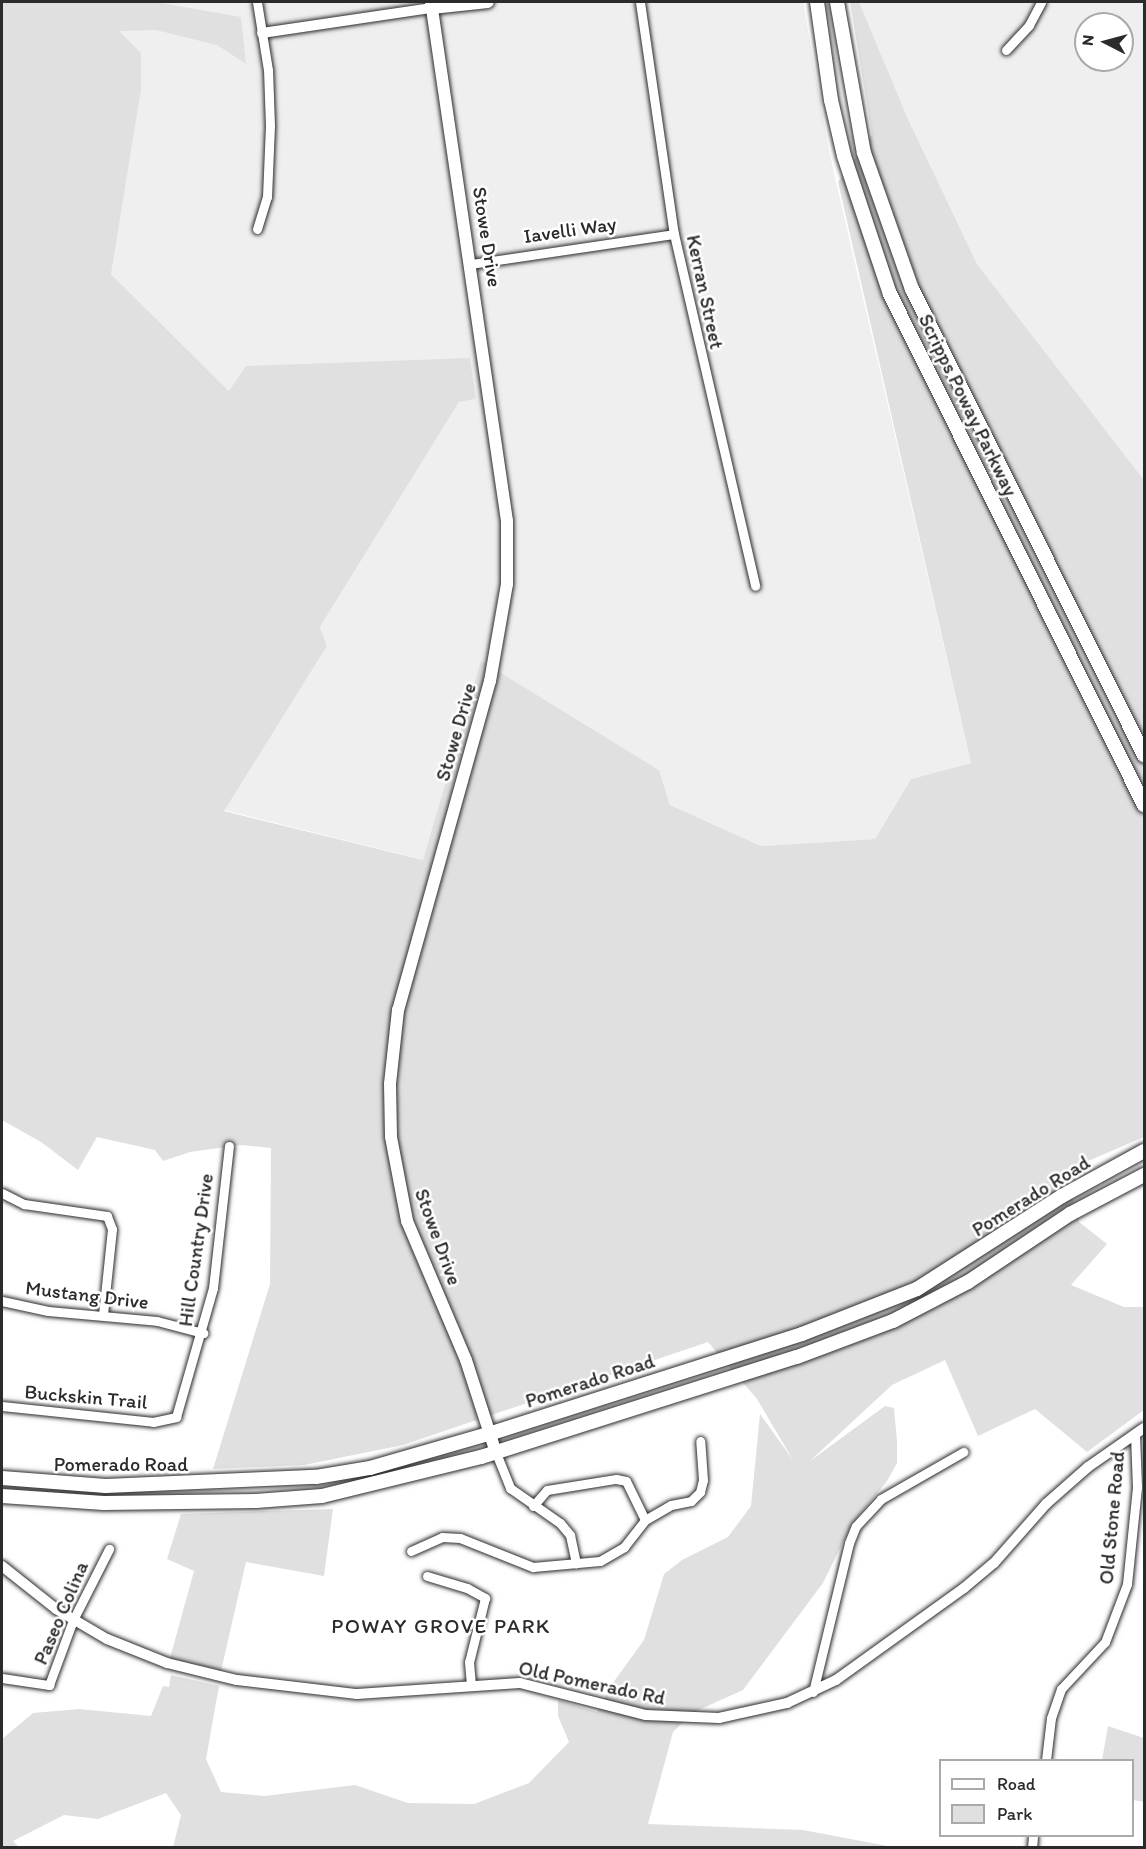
<!DOCTYPE html>
<style>
body{margin:0}
#map{position:relative;width:1146px;height:1849px;overflow:hidden;background:#fff;font-family:Itim,sans-serif}
div>[style]{position:absolute}
[style*='--x']{left:calc(var(--x)*1px);top:calc(var(--y)*1px);width:calc(var(--w)*1px);rotate:calc(var(--a)*1deg)}
.built>*{inset:0;background:#efefef}
.green>*{inset:0;background:#e0e0e0}
.roads{filter:drop-shadow(0 0 2px #2b2b2b) drop-shadow(0 0 2px #2b2b2b)}
.minor>*{height:9px;margin:-4.5px;padding:0 4.5px;transform-origin:4.5px;border-radius:4.5px;background:#fff}
.tertiary>*{height:10px;margin:-5px;padding:0 5px;transform-origin:5px;border-radius:5px;background:#fff}
.secondary>*{height:12px;margin:-6px;padding:0 6px;transform-origin:6px;border-radius:6px;background:#fff}
.primary>*{height:14px;margin:-7px;padding:0 7px;transform-origin:7px;border-radius:7px;background:#fff}
span{translate:-50% -50%;white-space:nowrap;text-align:center;line-height:1.15;-webkit-text-stroke:5px #fff;paint-order:stroke}
.street-label{font-size:20px;color:#2b2b2b}
.neighbourhood-label{font-size:21px;color:#2b2b2b;letter-spacing:1.5px}
.frame{position:absolute;inset:0;border:3px solid #2b2b2b;pointer-events:none}
.legend{position:absolute;left:939px;top:1759px;width:195px;height:78px;box-sizing:border-box;background:#fff;border:2px solid #aaa;margin:0;padding:8px 10px;list-style:none;font-size:18px;color:#2b2b2b}
.legend li{display:flex;align-items:center;gap:12px;height:30px}
.legend b{width:30px;border:2px solid #aaa}
.north{position:absolute;left:1074px;top:12px;width:60px;height:60px;box-sizing:border-box;background:#fff;border:2px solid #aaa;border-radius:50%;rotate:276deg;font-size:16px;font-weight:700;line-height:24px;text-align:center;color:#2b2b2b}
.north::after{content:'';display:block;margin:auto;width:21px;height:27px;background:#2b2b2b;clip-path:polygon(50% 0,100% 100%,50% 72%,0 100%)}
</style>
<div id="map">
<div class="built">
<i style="clip-path:polygon(2px 2px,803px 2px,829px 151px,971px 763px,911px 779px,875px 839px,761px 846px,670px 805px,659px 770px,481px 662px,424px 860px,224px 810px,327px 646px,320px 627px,459px 402px,476px 399px,470px 359px,229px 391px,69px 232px)"></i>
<i style="clip-path:polygon(evenodd,859px 2px,1144px 2px,1144px 480px,977px 264px,908px 119px,859px 2px,1086px 24px,1122px 24px,1122px 60px,1086px 60px,1086px 24px)"></i>
</div>
<div class="green">
<i style="clip-path:polygon(2px 2px,155px 2px,241px 17px,246px 64px,217px 45px,156px 30px,119px 31px,141px 53px,141px 89px,111px 274px,229px 391px,246px 366px,470px 358px,476px 399px,459px 402px,320px 627px,327px 646px,224px 811px,423px 860px,481px 661px,659px 770px,670px 805px,761px 846px,875px 839px,911px 779px,971px 763px,838px 182px,872px 135px,850px 2px,859px 2px,908px 119px,977px 264px,1144px 480px,1144px 1137px,1065px 1171px,1079px 1222px,1107px 1244px,1071px 1285px,1124px 1307px,1144px 1307px,1144px 1410px,1087px 1452px,1035px 1409px,978px 1436px,945px 1360px,892px 1385px,810px 1461px,885px 1406px,894px 1408px,897px 1441px,897px 1463px,887px 1481px,852px 1524px,823px 1583px,743px 1690px,692px 1713px,673px 1732px,648px 1824px,803px 1830px,893px 1847px,173px 1847px,181px 1815px,166px 1793px,98px 1819px,64px 1815px,13px 1841px,19px 1847px,2px 1847px,2px 1739px,33px 1713px,79px 1709px,151px 1716px,163px 1686px,169px 1687px,171px 1675px,219px 1686px,206px 1759px,221px 1792px,264px 1796px,355px 1785px,408px 1803px,474px 1804px,529px 1783px,569px 1742px,558px 1716px,558px 1700px,597px 1712px,610px 1687px,644px 1640px,664px 1574px,682px 1560px,728px 1537px,751px 1506px,760px 1414px,793px 1460px,757px 1399px,708px 1342px,403px 1445px,304px 1465px,213px 1469px,270px 1284px,271px 1148px,240px 1145px,190px 1152px,163px 1161px,155px 1150px,97px 1137px,78px 1170px,41px 1142px,2px 1120px)"></i>
<i style="clip-path:polygon(333px 1509px,324px 1576px,246px 1562px,221px 1671px,170px 1658px,194px 1571px,167px 1559px,181px 1514px)"></i>
<i style="clip-path:polygon(1108px 1726px,1144px 1738px,1144px 1802px,1133px 1800px,1132px 1760px,1102px 1760px)"></i>
</div>
<div class="roads">
<div class="minor">
<i style="--x:640;--y:2;--w:234;--a:81.7"></i>
<i style="--x:674;--y:234;--w:361;--a:77"></i>
<i style="--x:1006;--y:50;--w:34;--a:-47"></i>
<i style="--x:1029;--y:25;--w:26;--a:-62"></i>
<i style="--x:257;--y:229;--w:34;--a:-73"></i>
<i style="--x:267;--y:197;--w:71;--a:-87.6"></i>
<i style="--x:270;--y:126;--w:56;--a:-92"></i>
<i style="--x:268;--y:70;--w:69;--a:-99.2"></i>
<i style="--x:471;--y:264;--w:205;--a:-8.4"></i>
<i style="--x:2;--y:1193;--w:25;--a:27"></i>
<i style="--x:24;--y:1204;--w:84;--a:8.2"></i>
<i style="--x:107;--y:1216;--w:14;--a:69"></i>
<i style="--x:112;--y:1229;--w:86;--a:96"></i>
<i style="--x:2;--y:1301;--w:47;--a:12.3"></i>
<i style="--x:48;--y:1311;--w:109;--a:5.2"></i>
<i style="--x:157;--y:1321;--w:48;--a:14.6"></i>
<i style="--x:2;--y:1406;--w:152;--a:6"></i>
<i style="--x:153;--y:1422;--w:24;--a:-12"></i>
<i style="--x:176;--y:1417;--w:134;--a:-74"></i>
<i style="--x:213;--y:1288;--w:143;--a:-83.6"></i>
<i style="--x:496;--y:1453;--w:38;--a:68"></i>
<i style="--x:510;--y:1488;--w:61;--a:35"></i>
<i style="--x:560;--y:1523;--w:16;--a:50"></i>
<i style="--x:570;--y:1535;--w:29;--a:78"></i>
<i style="--x:533;--y:1506;--w:21;--a:-49"></i>
<i style="--x:547;--y:1490;--w:70;--a:-9.1"></i>
<i style="--x:616;--y:1479;--w:10;--a:11"></i>
<i style="--x:626;--y:1481;--w:43;--a:64"></i>
<i style="--x:411;--y:1551;--w:34;--a:-24"></i>
<i style="--x:442;--y:1537;--w:18;--a:3"></i>
<i style="--x:460;--y:1538;--w:79;--a:21.7"></i>
<i style="--x:533;--y:1567;--w:67;--a:-5.1"></i>
<i style="--x:600;--y:1561;--w:28;--a:-30"></i>
<i style="--x:624;--y:1547;--w:34;--a:-52"></i>
<i style="--x:645;--y:1520;--w:30;--a:-30"></i>
<i style="--x:671;--y:1505;--w:20;--a:-11"></i>
<i style="--x:691;--y:1501;--w:13;--a:-45"></i>
<i style="--x:700;--y:1492;--w:12;--a:-76"></i>
<i style="--x:703;--y:1480;--w:39;--a:-94"></i>
<i style="--x:427;--y:1576;--w:42;--a:16.7"></i>
<i style="--x:467;--y:1588;--w:21;--a:29"></i>
<i style="--x:485;--y:1598;--w:66;--a:104"></i>
<i style="--x:469;--y:1662;--w:22;--a:85"></i>
<i style="--x:2;--y:1678;--w:48;--a:8.5"></i>
<i style="--x:49;--y:1685;--w:69;--a:-69.7"></i>
<i style="--x:73;--y:1620;--w:80;--a:-63.1"></i>
<i style="--x:813;--y:1692;--w:153;--a:-76.4"></i>
<i style="--x:849;--y:1543;--w:18;--a:-68"></i>
<i style="--x:856;--y:1526;--w:37;--a:-47"></i>
<i style="--x:881;--y:1499;--w:95;--a:-29.8"></i>
<i style="--x:1046;--y:1760;--w:42;--a:-83.2"></i>
<i style="--x:1051;--y:1718;--w:31;--a:-71"></i>
<i style="--x:1061;--y:1689;--w:64;--a:-46.9"></i>
<i style="--x:1105;--y:1642;--w:62;--a:-69.2"></i>
<i style="--x:1127;--y:1584;--w:98;--a:-84.1"></i>
<i style="--x:1137;--y:1487;--w:52;--a:-92.2"></i>
<i style="--x:1032;--y:1848;--w:12;--a:-85"></i>
</div>
<div class="tertiary">
<i style="--x:262;--y:33;--w:172;--a:-8.4"></i>
<i style="--x:2;--y:1566;--w:69;--a:38.5"></i>
<i style="--x:56;--y:1609;--w:59;--a:30.5"></i>
<i style="--x:107;--y:1639;--w:65;--a:21.8"></i>
<i style="--x:167;--y:1663;--w:72;--a:13.7"></i>
<i style="--x:237;--y:1680;--w:121;--a:6.7"></i>
<i style="--x:357;--y:1694;--w:163;--a:-3.9"></i>
<i style="--x:520;--y:1683;--w:130;--a:14.3"></i>
<i style="--x:646;--y:1715;--w:73;--a:2.4"></i>
<i style="--x:719;--y:1718;--w:70;--a:-12.4"></i>
<i style="--x:787;--y:1703;--w:54;--a:-25.1"></i>
<i style="--x:836;--y:1680;--w:158;--a:-35.7"></i>
<i style="--x:964;--y:1588;--w:39;--a:-40"></i>
<i style="--x:994;--y:1563;--w:79;--a:-48.6"></i>
<i style="--x:1046;--y:1504;--w:56;--a:-41.4"></i>
<i style="--x:1088;--y:1467;--w:68;--a:-34.9"></i>
</div>
<div class="secondary">
<i style="--x:431;--y:2;--w:525;--a:81.67"></i>
<i style="--x:507;--y:521;--w:63;--a:90"></i>
<i style="--x:507;--y:584;--w:98;--a:99.9"></i>
<i style="--x:490;--y:681;--w:342;--a:105.6"></i>
<i style="--x:398;--y:1010;--w:74;--a:96.2"></i>
<i style="--x:390;--y:1084;--w:53;--a:88.9"></i>
<i style="--x:391;--y:1137;--w:86;--a:79.2"></i>
<i style="--x:407;--y:1221;--w:151;--a:67"></i>
<i style="--x:466;--y:1360;--w:98;--a:72.1"></i>
<i style="--x:432;--y:8;--w:56;--a:-6.1"></i>
</div>
<div class="primary">
<i style="--x:817;--y:2;--w:99;--a:81.9"></i>
<i style="--x:831;--y:100;--w:57;--a:76.9"></i>
<i style="--x:844;--y:156;--w:145;--a:71.6"></i>
<i style="--x:890;--y:294;--w:571;--a:63.57"></i>
<i style="--x:837;--y:2;--w:153;--a:79.9"></i>
<i style="--x:864;--y:153;--w:144;--a:70.6"></i>
<i style="--x:912;--y:289;--w:521;--a:63.53"></i>
<i style="--x:2;--y:1478;--w:104;--a:4.4"></i>
<i style="--x:106;--y:1486;--w:210;--a:-2.5"></i>
<i style="--x:316;--y:1477;--w:55;--a:-9.5"></i>
<i style="--x:370;--y:1468;--w:130;--a:-16.1"></i>
<i style="--x:495;--y:1432;--w:322;--a:-17.7"></i>
<i style="--x:802;--y:1334;--w:123;--a:-21.4"></i>
<i style="--x:917;--y:1289;--w:172;--a:-32.7"></i>
<i style="--x:1062;--y:1196;--w:94;--a:-28.8"></i>
<i style="--x:2;--y:1496;--w:102;--a:3.9"></i>
<i style="--x:104;--y:1503;--w:152;--a:-0.8"></i>
<i style="--x:256;--y:1501;--w:66;--a:-4.3"></i>
<i style="--x:322;--y:1496;--w:164;--a:-13.8"></i>
<i style="--x:481;--y:1457;--w:331;--a:-17.6"></i>
<i style="--x:797;--y:1357;--w:103;--a:-20.6"></i>
<i style="--x:893;--y:1321;--w:85;--a:-27.5"></i>
<i style="--x:968;--y:1282;--w:123;--a:-33.7"></i>
<i style="--x:1070;--y:1214;--w:84;--a:-27.8"></i>
</div>
</div>
<div class="street-label">
<span style="left:570px;top:230px;rotate:-8deg">Iavelli Way</span>
<span style="left:487px;top:237px;rotate:81deg">Stowe Drive</span>
<span style="left:705px;top:292px;rotate:78deg">Kerran Street</span>
<span style="left:968px;top:405px;rotate:64deg">Scripps Poway Parkway</span>
<span style="left:456px;top:732px;rotate:-74deg">Stowe Drive</span>
<span style="left:1031px;top:1196px;rotate:-32deg">Pomerado Road</span>
<span style="left:438px;top:1237px;rotate:70deg">Stowe Drive</span>
<span style="left:196px;top:1250px;rotate:-82deg">Hill Country Drive</span>
<span style="left:87px;top:1295px;rotate:7deg">Mustang Drive</span>
<span style="left:590px;top:1381px;rotate:-18deg">Pomerado Road</span>
<span style="left:86px;top:1397px;rotate:5deg">Buckskin Trail</span>
<span style="left:121px;top:1464px">Pomerado Road</span>
<span style="left:1112px;top:1518px;rotate:-85deg">Old Stone Road</span>
<span style="left:61px;top:1613px;rotate:-67deg">Paseo Colina</span>
<span style="left:592px;top:1683px;rotate:12deg">Old Pomerado Rd</span>
</div>
<div class="neighbourhood-label">
<span style="left:441px;top:1626px">POWAY GROVE PARK</span>
</div>
<div class="frame"></div>
<ul class="legend">
<li><b style="height:8px;background:#fff"></b>Road</li>
<li><b style="height:16px;background:#e0e0e0"></b>Park</li>
</ul>
<div class="north">N</div>
</div>
